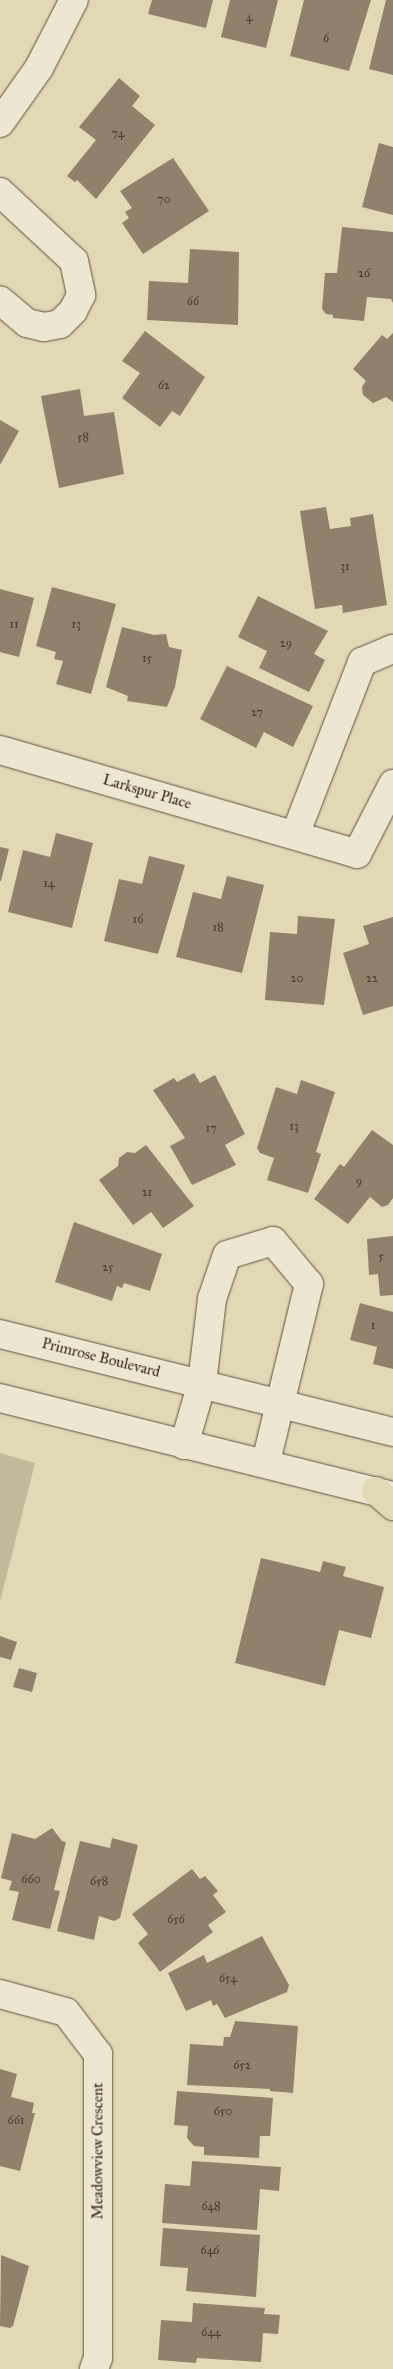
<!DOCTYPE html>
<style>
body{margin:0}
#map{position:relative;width:393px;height:2369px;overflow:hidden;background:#e3d8b6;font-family:"IM FELL Great Primer",serif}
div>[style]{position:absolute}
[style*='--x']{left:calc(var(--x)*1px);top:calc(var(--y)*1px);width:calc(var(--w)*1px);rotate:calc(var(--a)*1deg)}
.green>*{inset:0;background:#c5b99c}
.building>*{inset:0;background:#8f816c}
.roads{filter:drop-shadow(0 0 1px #605042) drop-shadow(0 0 1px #605042)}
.minor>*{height:28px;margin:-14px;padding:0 14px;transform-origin:14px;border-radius:14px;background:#ede6d0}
.major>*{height:28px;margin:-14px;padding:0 14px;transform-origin:14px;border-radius:14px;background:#e3d8b6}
span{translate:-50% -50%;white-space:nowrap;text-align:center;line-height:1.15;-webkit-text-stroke:4px #ede6d0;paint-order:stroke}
.number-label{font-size:12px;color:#4b3a2f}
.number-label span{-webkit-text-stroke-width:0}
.street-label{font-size:15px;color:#34221b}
</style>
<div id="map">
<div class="green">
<i style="clip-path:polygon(0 1453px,35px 1463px,0 1602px)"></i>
</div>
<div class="building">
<i style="clip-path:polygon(152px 0,213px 0,206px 28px,148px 14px)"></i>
<i style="clip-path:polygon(230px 0,278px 0,266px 48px,221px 37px)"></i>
<i style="clip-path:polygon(304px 0,371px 0,349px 71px,290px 56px)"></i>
<i style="clip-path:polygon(386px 0,393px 0,393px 75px,369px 69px)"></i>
<i style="clip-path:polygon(119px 78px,140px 96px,132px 106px,155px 125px,96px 199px,77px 180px,75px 182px,67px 176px,96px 140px,79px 127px)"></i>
<i style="clip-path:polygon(379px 143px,393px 147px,393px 215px,362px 207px)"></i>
<i style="clip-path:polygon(173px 158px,209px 211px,143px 254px,122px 223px,129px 218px,125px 212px,132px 208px,120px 191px)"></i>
<i style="clip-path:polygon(342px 227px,393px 232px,393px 303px,391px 299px,367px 297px,364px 321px,333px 318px,333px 315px,326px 314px,322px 309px,325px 273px,337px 273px)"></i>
<i style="clip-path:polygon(190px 249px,239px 252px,238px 325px,147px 320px,149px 281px,188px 283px)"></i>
<i style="clip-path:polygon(145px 331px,205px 377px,180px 416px,172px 411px,160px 427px,122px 398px,140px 373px,122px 361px)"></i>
<i style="clip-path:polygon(393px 333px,393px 402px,386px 397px,373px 403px,363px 395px,362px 387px,366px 381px,353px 369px,382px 335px,387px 339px)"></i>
<i style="clip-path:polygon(80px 389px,84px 416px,114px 412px,124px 474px,59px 488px,41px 396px)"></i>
<i style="clip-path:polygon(0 420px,19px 431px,0 465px)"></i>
<i style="clip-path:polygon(326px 507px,330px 529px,351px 526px,350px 518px,373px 514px,387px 605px,343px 613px,342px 605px,315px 609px,300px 511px)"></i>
<i style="clip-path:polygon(52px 587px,116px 604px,91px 694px,56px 684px,63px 661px,54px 659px,56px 652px,36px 646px)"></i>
<i style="clip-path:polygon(0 589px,34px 598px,19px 657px,0 652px)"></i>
<i style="clip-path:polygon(258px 596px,328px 631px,314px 654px,325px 660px,309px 692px,259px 668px,267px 651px,238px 637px)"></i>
<i style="clip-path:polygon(122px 627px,154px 635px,166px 634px,169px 647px,182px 650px,175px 687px,167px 707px,127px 701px,128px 696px,106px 687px)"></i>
<i style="clip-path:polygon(227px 666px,313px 706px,293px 747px,264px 732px,256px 748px,200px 719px)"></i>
<i style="clip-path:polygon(56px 833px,93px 843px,72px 928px,8px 912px,23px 850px,50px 857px)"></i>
<i style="clip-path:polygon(0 847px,9px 849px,1px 881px,0 881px)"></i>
<i style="clip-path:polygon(149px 856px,185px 865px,158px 954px,104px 941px,119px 879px,142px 884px)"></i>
<i style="clip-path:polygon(227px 876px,264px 885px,242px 973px,176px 957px,193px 892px,221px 899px)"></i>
<i style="clip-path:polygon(298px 916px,335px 919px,324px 1005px,265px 1000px,270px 932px,297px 934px)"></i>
<i style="clip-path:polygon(393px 917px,393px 1006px,363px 1015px,343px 953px,369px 944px,363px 926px)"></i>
<i style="clip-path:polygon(194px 1073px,200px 1083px,215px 1075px,245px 1134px,225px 1145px,236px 1165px,192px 1185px,170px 1146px,185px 1138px,153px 1090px,174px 1078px,177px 1082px)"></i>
<i style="clip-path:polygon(301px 1080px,335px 1092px,316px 1152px,321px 1154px,308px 1193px,267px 1180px,274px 1158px,260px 1153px,257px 1148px,276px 1087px,297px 1094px)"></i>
<i style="clip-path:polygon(372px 1130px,393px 1145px,393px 1198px,388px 1205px,382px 1207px,370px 1197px,348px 1224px,314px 1199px,340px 1164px,344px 1167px)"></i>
<i style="clip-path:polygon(146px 1145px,194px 1206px,163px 1228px,151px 1212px,133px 1225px,99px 1180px,118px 1166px,119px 1158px,127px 1152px,135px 1153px)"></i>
<i style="clip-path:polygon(74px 1222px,162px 1254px,150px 1291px,124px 1283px,122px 1288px,117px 1286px,112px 1301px,55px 1282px)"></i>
<i style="clip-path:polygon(393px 1236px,393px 1295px,380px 1296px,378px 1274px,369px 1275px,367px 1239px)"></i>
<i style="clip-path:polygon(360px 1303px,393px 1312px,393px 1369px,373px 1364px,377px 1347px,350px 1340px)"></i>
<i style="clip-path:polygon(261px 1558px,320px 1572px,323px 1561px,346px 1567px,343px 1576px,384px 1587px,371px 1638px,339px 1630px,325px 1686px,235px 1663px)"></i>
<i style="clip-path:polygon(0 1636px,17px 1642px,11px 1660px,0 1657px)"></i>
<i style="clip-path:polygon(19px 1668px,37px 1673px,32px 1692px,13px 1687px)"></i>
<i style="clip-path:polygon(52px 1828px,62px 1841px,66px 1842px,54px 1890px,60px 1891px,50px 1929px,12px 1920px,19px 1892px,9px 1890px,12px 1881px,1px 1878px,12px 1833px,35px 1839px)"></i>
<i style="clip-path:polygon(112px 1838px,138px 1845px,120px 1918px,114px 1921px,99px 1916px,94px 1940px,57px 1931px,80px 1841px,110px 1848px)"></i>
<i style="clip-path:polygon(192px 1869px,200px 1879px,205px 1876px,218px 1891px,213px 1895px,226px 1912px,208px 1925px,213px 1932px,160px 1972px,138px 1943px,148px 1934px,132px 1914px)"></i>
<i style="clip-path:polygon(262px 1936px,289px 1985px,287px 1992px,225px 2018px,217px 2004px,213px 2006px,211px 2000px,186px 2011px,168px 1973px,204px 1955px,207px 1963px)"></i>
<i style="clip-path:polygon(235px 2021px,298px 2026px,293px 2093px,270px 2091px,270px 2089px,187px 2085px,190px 2044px,223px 2046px,224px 2037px,230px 2037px)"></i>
<i style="clip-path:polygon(0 2069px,17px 2074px,11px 2097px,34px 2103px,32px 2113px,35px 2113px,20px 2171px,0 2166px)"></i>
<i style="clip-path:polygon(177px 2091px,273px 2098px,270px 2136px,260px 2136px,259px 2158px,204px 2155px,204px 2147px,194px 2146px,187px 2138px,188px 2126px,174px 2125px)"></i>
<i style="clip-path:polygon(192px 2161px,281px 2167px,279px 2191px,260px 2189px,257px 2230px,162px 2223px,165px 2184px,190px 2186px)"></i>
<i style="clip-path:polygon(163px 2228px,260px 2235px,256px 2297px,186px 2291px,188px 2268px,160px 2266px)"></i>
<i style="clip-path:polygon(1px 2255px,29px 2266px,13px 2326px,10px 2328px,0 2326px)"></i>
<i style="clip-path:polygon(193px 2303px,265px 2308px,264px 2314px,280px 2315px,278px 2334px,263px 2333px,261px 2362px,197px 2358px,196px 2363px,158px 2360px,161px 2320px,192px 2322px)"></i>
</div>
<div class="roads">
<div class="minor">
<i style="--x:0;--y:123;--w:67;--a:-54.7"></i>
<i style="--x:39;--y:68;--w:76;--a:-62.8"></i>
<i style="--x:0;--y:192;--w:101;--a:43"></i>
<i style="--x:74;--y:261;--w:35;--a:78"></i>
<i style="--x:81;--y:295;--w:18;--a:117"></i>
<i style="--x:73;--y:311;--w:18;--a:135"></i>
<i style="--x:60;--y:324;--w:16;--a:169"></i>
<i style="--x:44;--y:327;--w:17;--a:-167"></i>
<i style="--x:27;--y:323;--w:35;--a:-140"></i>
<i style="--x:0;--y:750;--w:372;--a:16.2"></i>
<i style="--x:357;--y:854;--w:79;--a:-62.8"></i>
<i style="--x:295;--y:835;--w:186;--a:-68.8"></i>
<i style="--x:362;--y:662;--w:34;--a:-23"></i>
<i style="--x:0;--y:1334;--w:405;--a:14"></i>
<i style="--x:0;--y:1398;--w:405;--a:14"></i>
<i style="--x:184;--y:1445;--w:65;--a:-73.8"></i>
<i style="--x:202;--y:1383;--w:85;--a:-83.2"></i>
<i style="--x:212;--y:1299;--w:46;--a:-71.2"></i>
<i style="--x:227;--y:1255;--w:48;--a:-16.9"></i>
<i style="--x:273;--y:1241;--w:56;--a:50.1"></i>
<i style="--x:309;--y:1284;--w:183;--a:103.6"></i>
<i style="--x:0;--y:1994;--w:68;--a:15.3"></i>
<i style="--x:66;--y:2012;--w:53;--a:52.7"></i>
<i style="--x:98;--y:2054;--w:304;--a:90"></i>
<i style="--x:98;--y:2358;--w:12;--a:110"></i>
</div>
<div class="major">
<i style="--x:376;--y:1491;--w:23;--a:41"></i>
</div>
</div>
<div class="number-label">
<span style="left:249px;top:18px">4</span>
<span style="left:326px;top:39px">6</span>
<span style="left:118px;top:134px">74</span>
<span style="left:164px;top:200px">70</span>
<span style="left:364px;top:274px">26</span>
<span style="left:193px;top:302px">66</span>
<span style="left:164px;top:386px">62</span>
<span style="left:83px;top:438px">58</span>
<span style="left:345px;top:567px">31</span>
<span style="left:14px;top:625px">11</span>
<span style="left:76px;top:625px">13</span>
<span style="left:286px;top:644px">29</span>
<span style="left:147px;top:659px">15</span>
<span style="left:257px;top:713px">27</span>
<span style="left:49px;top:884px">14</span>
<span style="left:138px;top:920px">16</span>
<span style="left:218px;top:928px">18</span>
<span style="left:297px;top:979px">20</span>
<span style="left:372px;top:979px">22</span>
<span style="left:294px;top:1127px">13</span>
<span style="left:211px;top:1129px">17</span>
<span style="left:359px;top:1182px">9</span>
<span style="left:147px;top:1193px">21</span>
<span style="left:381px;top:1257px">5</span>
<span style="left:108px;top:1268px">25</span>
<span style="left:373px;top:1326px">1</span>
<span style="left:31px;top:1880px">660</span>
<span style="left:99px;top:1882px">658</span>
<span style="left:176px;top:1920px">656</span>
<span style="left:228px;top:1979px">654</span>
<span style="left:242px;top:2066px">652</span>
<span style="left:223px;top:2112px">650</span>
<span style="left:16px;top:2121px">661</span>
<span style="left:211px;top:2207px">648</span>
<span style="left:210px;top:2251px">646</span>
<span style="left:211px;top:2333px">644</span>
</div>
<div class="street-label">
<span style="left:147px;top:792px;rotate:16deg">Larkspur Place</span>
<span style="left:101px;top:1358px;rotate:14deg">Primrose Boulevard</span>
<span style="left:98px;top:2151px;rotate:-90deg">Meadowview Crescent</span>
</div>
</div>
